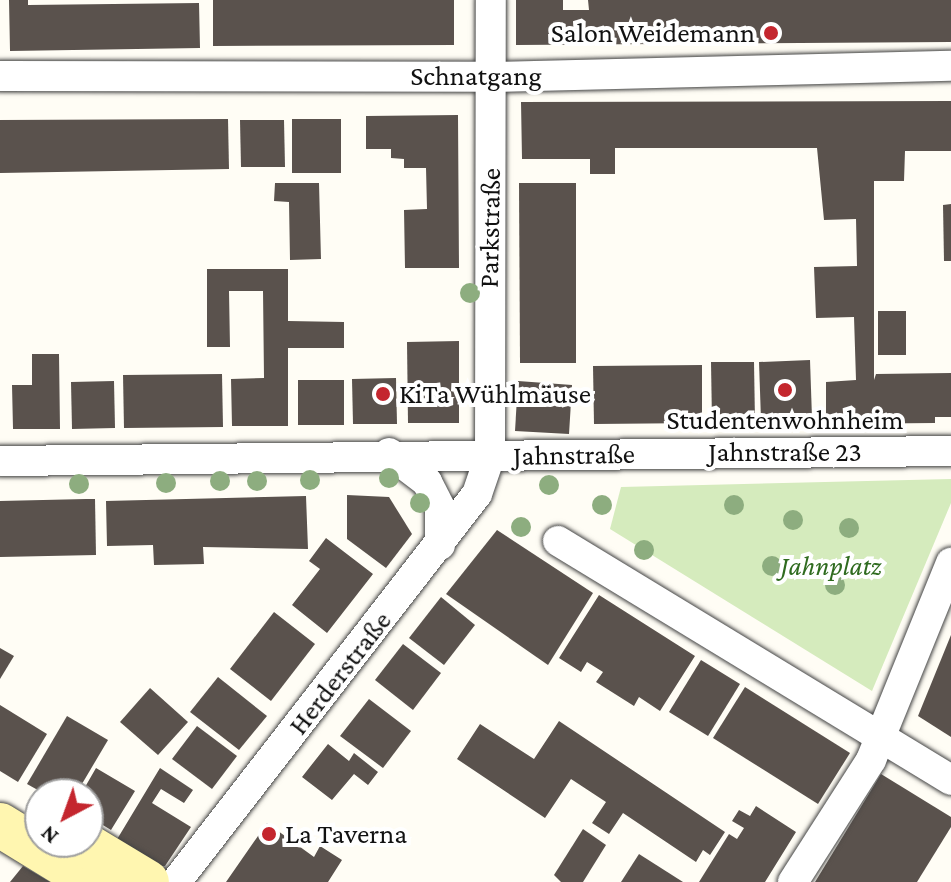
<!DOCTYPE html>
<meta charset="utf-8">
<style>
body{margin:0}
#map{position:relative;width:951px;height:882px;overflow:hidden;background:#fffdf5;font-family:"Crimson Pro",serif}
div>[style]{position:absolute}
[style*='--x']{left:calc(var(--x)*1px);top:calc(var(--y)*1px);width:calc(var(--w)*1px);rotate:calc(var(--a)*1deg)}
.green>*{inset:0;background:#d5ebbd}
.building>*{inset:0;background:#5a524d}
.roads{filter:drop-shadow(0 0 2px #444) drop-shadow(0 0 2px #444)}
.minor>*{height:30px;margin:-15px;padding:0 15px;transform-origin:15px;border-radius:15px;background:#fff}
.secondary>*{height:44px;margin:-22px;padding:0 22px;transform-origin:22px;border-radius:22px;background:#fff6b0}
.trees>*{width:20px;height:20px;margin:-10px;border-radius:50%;background:#8dad7f}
.dots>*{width:22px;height:22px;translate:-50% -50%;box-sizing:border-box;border:4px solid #fff;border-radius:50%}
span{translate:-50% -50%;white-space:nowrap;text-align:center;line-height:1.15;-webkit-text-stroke:8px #fff;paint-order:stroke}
.poi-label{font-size:28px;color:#111}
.right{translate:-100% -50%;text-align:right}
.left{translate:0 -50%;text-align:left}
.street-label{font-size:28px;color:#111}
.park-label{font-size:28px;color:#2f6b1f;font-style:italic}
.north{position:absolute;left:24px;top:778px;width:80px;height:80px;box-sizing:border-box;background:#fff;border:2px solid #a0a0a0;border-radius:50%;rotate:221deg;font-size:22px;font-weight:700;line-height:32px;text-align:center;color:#111}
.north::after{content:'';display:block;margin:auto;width:28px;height:36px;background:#c4262e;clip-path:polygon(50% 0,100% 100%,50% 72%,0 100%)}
</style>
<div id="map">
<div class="green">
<i style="clip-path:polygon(951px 479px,951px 503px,872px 691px,610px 529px,621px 487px)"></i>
</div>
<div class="building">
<i style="clip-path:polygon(9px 0,28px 0,28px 5px,199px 3px,200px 48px,10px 51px)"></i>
<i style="clip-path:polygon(213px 0,454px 0,454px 45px,213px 46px)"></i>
<i style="clip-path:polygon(516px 0,563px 0,563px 10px,589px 10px,588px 0,951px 0,951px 42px,516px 45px)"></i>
<i style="clip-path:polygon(951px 101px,951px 151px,905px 151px,904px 181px,874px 181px,874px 380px,876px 374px,951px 373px,951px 417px,935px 417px,935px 423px,826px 424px,826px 382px,856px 380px,854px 317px,816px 318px,814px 267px,857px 266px,856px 219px,824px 220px,817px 148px,615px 148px,615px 174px,590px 174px,590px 159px,522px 159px,521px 102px)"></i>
<i style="clip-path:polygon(458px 115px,459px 268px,405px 268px,404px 210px,427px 209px,426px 168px,404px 168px,404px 159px,391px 158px,391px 149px,366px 149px,366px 116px)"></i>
<i style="clip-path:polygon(228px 119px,229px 169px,0 173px,0 120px)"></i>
<i style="clip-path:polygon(292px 119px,341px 119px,341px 173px,292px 173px)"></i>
<i style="clip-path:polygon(240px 120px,284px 120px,285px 167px,241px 167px)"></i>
<i style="clip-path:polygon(275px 183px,319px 183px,321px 259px,290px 260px,289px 202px,274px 201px)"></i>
<i style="clip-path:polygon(519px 183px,576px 183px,576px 363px,520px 363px)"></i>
<i style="clip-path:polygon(951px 204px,951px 261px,944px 261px,943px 205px)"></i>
<i style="clip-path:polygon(207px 269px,288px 269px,288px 321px,344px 322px,344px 348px,288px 348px,288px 426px,232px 426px,231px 379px,264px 378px,263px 291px,229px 291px,230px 347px,207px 347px)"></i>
<i style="clip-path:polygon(878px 311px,906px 311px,906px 355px,878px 355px)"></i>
<i style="clip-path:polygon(459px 341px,459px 423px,408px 423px,407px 342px)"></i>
<i style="clip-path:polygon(32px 354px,59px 354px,60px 429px,13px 429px,12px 385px,32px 385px)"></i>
<i style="clip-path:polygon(810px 360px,812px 418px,761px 420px,759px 362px)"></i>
<i style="clip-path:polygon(711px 362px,754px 362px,755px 422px,712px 422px)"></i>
<i style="clip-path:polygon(702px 365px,702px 423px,594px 424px,593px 366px)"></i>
<i style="clip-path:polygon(222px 374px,223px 427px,124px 428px,123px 375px)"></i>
<i style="clip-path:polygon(396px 378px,397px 424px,353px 424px,352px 379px)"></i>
<i style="clip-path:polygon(298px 380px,344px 380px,344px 425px,298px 425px)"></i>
<i style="clip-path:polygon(114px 381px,115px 428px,72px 429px,71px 382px)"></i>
<i style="clip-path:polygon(518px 381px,572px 385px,569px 434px,515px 431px)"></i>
<i style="clip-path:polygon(347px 495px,389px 497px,412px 534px,386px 568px,347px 539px)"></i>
<i style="clip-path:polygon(306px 496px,308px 549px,203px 547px,204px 564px,154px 565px,153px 545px,107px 546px,106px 501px)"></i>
<i style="clip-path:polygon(86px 499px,95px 499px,96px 555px,0 557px,0 501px)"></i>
<i style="clip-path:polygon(497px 530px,593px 593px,548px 665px,446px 594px)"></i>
<i style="clip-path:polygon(326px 538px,373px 574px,327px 633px,292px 605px,320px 569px,309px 561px)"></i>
<i style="clip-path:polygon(599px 595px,695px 656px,660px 711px,639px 697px,634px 706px,596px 682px,603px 672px,587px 662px,581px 672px,559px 658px)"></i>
<i style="clip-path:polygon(441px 597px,475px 625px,444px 665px,409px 638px)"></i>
<i style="clip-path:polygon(274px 612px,315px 644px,271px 701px,230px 669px)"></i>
<i style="clip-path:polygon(951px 635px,951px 737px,918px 716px)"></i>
<i style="clip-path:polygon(403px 644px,441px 673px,413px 710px,375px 680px)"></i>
<i style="clip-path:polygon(0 648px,14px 656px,0 679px)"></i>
<i style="clip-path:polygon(701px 660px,740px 684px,708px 736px,669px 712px)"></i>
<i style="clip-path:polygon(218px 677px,267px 716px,239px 750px,190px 712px)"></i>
<i style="clip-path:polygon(745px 687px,850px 753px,818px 804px,713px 738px)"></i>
<i style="clip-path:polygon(150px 688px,188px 722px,158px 755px,120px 722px)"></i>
<i style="clip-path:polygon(369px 699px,411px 731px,383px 768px,340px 736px)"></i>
<i style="clip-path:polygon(0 705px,47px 734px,18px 782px,0 771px)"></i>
<i style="clip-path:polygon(67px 716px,108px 740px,76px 794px,45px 794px,27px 784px)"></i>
<i style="clip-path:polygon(559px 721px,725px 832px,710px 855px,703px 850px,696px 862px,623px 813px,609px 834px,592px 823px,606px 802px,571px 779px,545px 818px,457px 759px,480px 724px,534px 759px)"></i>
<i style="clip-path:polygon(197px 726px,237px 756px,212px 789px,172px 759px)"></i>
<i style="clip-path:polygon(328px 744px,349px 761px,354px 753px,378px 772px,368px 785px,354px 774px,332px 800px,302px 777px)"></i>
<i style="clip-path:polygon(96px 768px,135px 791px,111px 830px,88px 816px,88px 794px,81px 794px)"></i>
<i style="clip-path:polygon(160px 768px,193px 790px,184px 803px,161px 789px,152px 803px,191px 827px,165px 866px,157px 866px,116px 841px)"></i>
<i style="clip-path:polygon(881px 774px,951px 817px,951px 827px,917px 882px,815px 882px)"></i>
<i style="clip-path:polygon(756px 806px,796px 832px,765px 882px,699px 882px,729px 834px,737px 839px,744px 828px,732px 821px,739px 810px,750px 816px)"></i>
<i style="clip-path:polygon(267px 823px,314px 857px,320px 846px,342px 860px,328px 882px,226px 882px)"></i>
<i style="clip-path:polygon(583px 829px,606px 845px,583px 882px,561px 882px,554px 875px)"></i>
<i style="clip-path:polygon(639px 854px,683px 882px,621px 882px)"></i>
<i style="clip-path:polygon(23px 866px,50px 882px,10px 882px)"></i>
</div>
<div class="roads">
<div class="minor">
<i style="--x:0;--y:76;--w:492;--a:0.1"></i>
<i style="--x:492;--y:77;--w:459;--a:-1.4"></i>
<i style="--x:389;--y:453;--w:48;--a:37.3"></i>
<i style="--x:427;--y:482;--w:29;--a:63"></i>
<i style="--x:440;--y:508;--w:37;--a:90"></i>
<i style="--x:0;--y:461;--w:951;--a:-0.6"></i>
<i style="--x:558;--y:541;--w:460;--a:31.3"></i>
<i style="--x:176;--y:882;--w:491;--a:-52.2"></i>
<i style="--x:477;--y:494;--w:40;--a:-71.1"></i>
<i style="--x:490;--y:456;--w:456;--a:-89.9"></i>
<i style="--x:793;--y:882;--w:145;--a:-57.4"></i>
<i style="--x:871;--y:760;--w:213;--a:-67.9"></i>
</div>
<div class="secondary">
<i style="--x:0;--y:825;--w:109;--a:31.5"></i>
<i style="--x:81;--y:842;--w:77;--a:31.2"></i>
</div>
</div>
<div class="trees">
<i style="left:470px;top:293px"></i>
<i style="left:389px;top:478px"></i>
<i style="left:310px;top:480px"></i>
<i style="left:220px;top:481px"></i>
<i style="left:257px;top:481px"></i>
<i style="left:166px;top:483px"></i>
<i style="left:79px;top:484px"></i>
<i style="left:549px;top:485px"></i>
<i style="left:420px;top:503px"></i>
<i style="left:602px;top:505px"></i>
<i style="left:734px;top:505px"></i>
<i style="left:793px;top:520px"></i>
<i style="left:521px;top:527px"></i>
<i style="left:849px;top:528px"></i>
<i style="left:644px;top:550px"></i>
<i style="left:772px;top:566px"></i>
<i style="left:835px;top:585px"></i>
</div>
<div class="dots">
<i style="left:771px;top:33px;background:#c4262e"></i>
<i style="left:785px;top:390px;background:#c4262e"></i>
<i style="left:383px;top:394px;background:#c4262e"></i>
<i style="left:269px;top:834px;background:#c4262e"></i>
</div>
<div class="poi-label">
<span class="right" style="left:755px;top:33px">Salon Weidemann</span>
<span class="left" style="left:399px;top:394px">KiTa Wühlmäuse</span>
<span style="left:785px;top:436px">Studentenwohnheim<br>Jahnstraße 23</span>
<span class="left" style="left:285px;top:834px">La Taverna</span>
</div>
<div class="street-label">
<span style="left:476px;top:76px">Schnatgang</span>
<span style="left:490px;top:228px;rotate:-89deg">Parkstraße</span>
<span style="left:574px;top:455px;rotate:-1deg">Jahnstraße</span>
<span style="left:340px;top:673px;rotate:-52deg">Herderstraße</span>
</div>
<div class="park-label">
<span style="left:831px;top:566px">Jahnplatz</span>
</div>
<div class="north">N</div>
</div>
